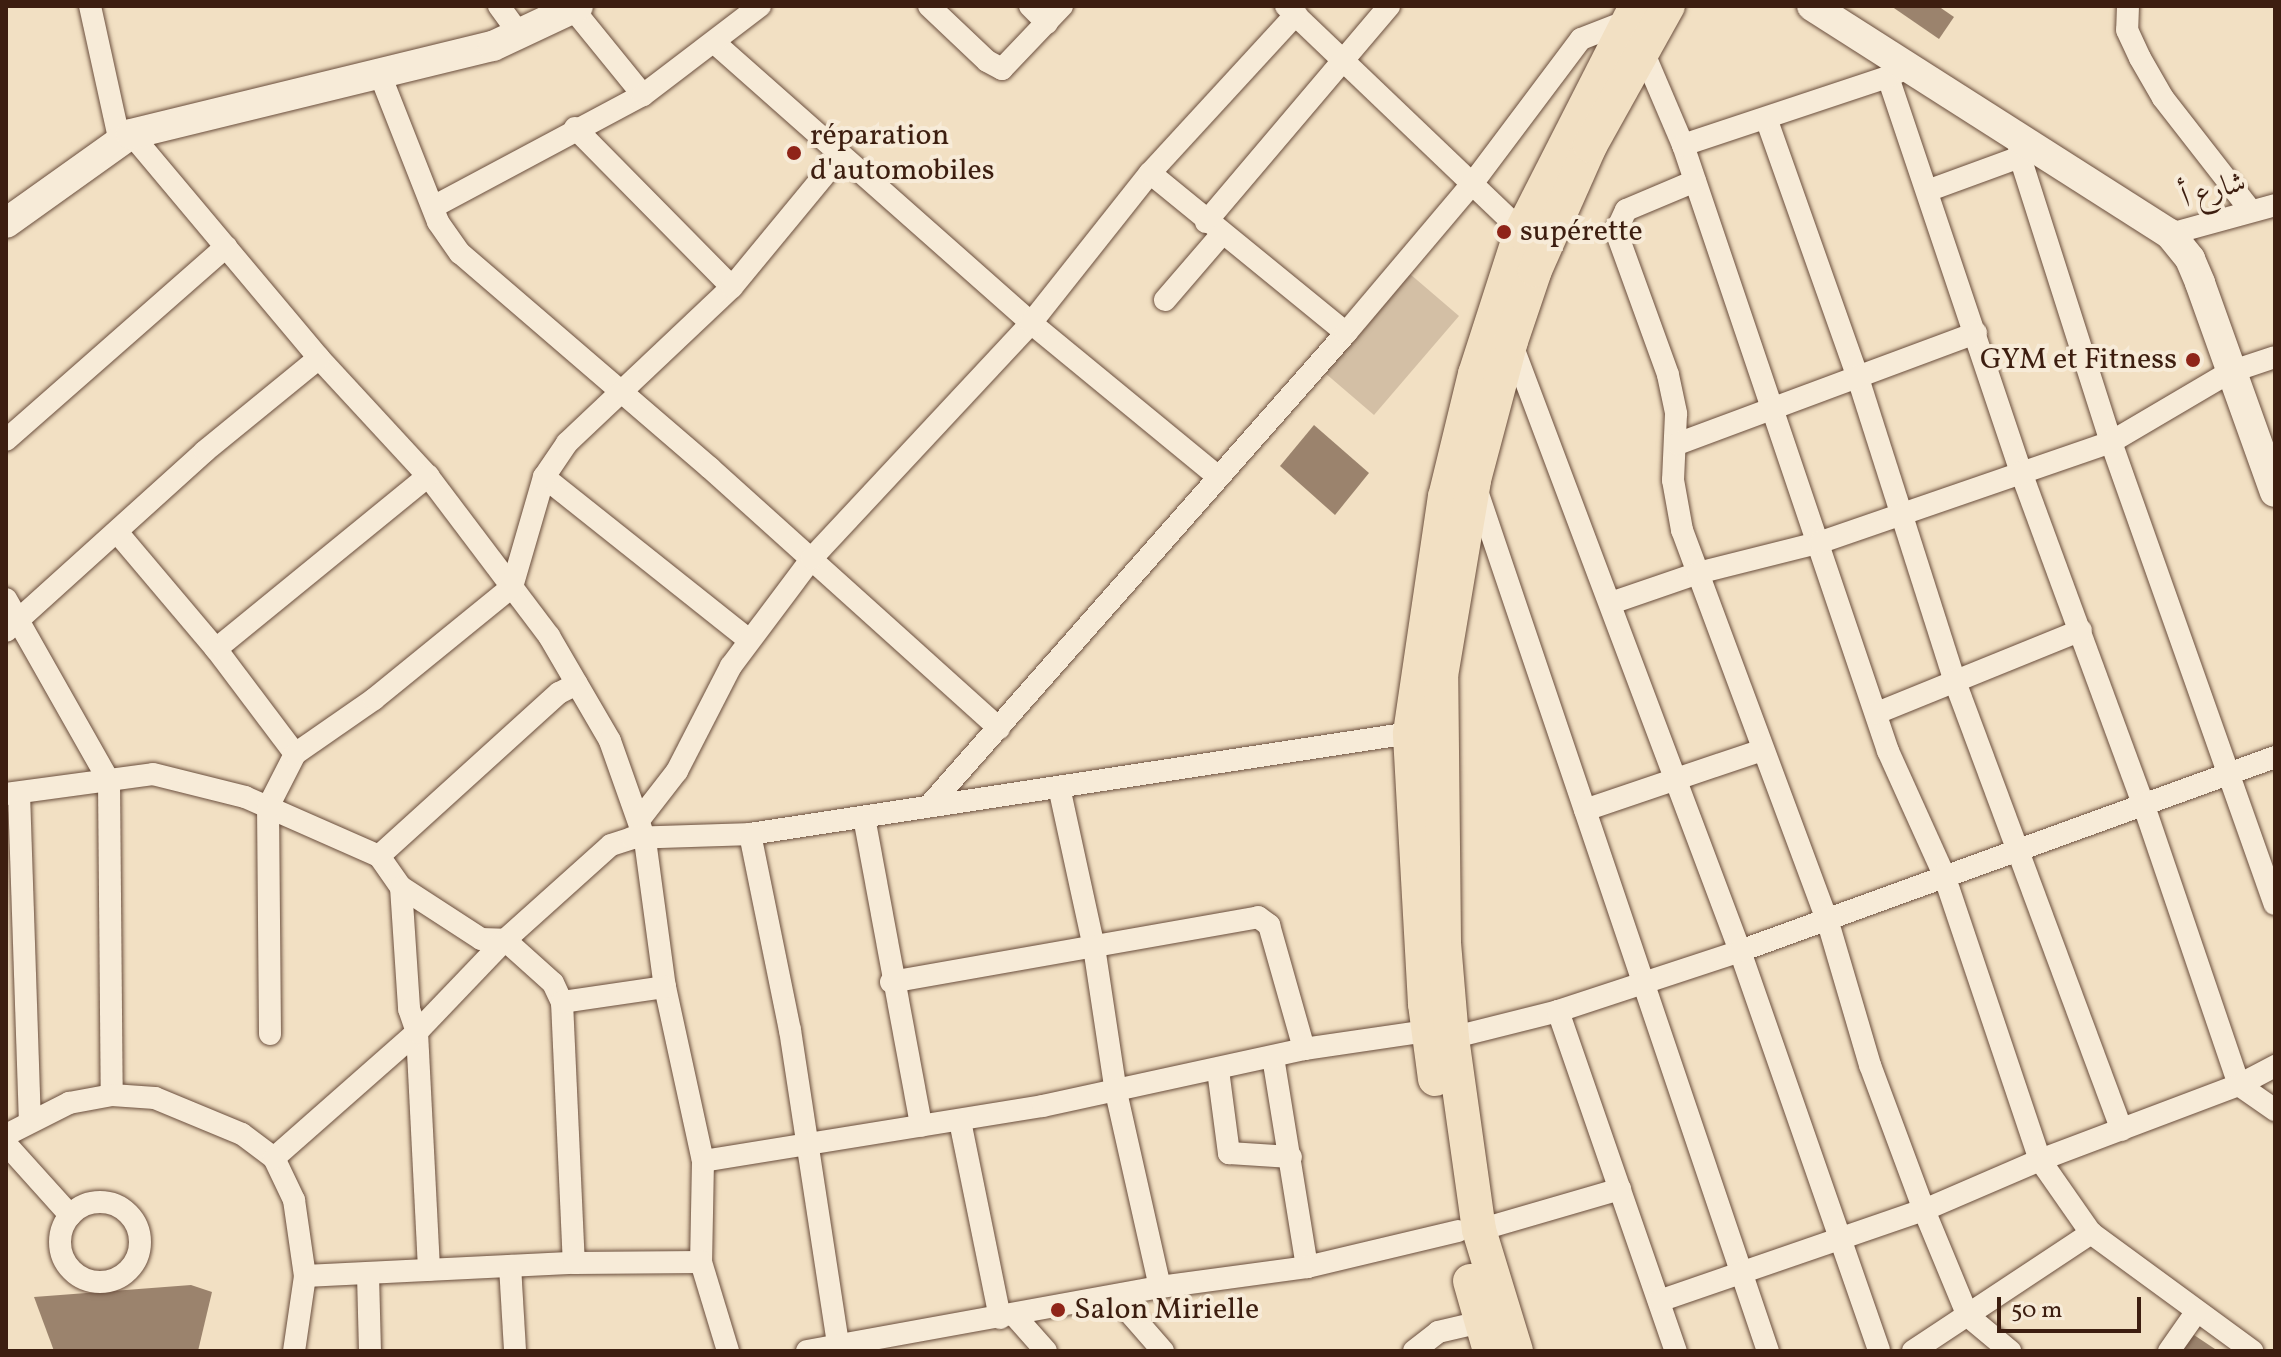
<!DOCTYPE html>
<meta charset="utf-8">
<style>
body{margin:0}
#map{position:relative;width:2281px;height:1357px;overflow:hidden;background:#f2e0c3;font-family:Vollkorn,Amiri,serif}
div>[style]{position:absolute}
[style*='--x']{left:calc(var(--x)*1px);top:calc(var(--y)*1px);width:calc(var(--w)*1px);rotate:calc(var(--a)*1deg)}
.green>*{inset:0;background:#d3bfa5}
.building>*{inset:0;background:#9b836d}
.roads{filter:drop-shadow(0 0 2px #6a4e3d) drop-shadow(0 0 2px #6a4e3d)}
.minor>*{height:22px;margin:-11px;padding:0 11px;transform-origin:11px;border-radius:11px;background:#f7ebd8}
.minor>.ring{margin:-11px;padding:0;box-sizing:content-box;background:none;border:22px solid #f7ebd8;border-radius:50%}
.secondary>*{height:30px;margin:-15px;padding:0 15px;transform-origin:15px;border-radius:15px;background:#f7ebd8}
.primary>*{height:34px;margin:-17px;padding:0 17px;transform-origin:17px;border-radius:17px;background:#f2e0c3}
.dots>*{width:22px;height:22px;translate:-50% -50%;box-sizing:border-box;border:4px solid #f7ebd8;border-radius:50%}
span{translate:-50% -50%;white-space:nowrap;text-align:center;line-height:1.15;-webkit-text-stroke:8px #f7ebd8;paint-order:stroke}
.poi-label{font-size:30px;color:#3d1e10}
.left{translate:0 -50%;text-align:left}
.right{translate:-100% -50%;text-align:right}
.street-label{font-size:30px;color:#3d1e10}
.frame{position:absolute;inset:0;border:8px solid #3d1e10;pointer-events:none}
.scale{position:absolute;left:1997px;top:1297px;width:144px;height:36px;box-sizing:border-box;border:4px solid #3d1e10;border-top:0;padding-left:10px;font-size:24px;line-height:28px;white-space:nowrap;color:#3d1e10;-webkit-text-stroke:6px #f7ebd8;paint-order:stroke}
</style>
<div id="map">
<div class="green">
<i style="clip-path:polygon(1410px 274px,1459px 316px,1374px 415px,1325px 373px)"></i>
</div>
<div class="building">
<i style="clip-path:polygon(1891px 6px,1938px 6px,1954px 17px,1939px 39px)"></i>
<i style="clip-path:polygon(1314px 425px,1369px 473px,1335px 515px,1280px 466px)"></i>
<i style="clip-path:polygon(191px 1285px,212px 1292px,198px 1351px,54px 1351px,34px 1297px)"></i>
<i style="clip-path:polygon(2191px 1333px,2218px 1351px,2179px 1351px)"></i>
</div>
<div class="roads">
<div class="minor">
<i style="--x:90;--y:6;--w:139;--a:77.6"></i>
<i style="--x:499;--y:6;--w:36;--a:54"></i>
<i style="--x:929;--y:6;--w:80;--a:43.5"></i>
<i style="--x:987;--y:61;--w:17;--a:28"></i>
<i style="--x:1002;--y:69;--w:87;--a:-46.4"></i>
<i style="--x:1030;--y:6;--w:24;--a:45"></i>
<i style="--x:1286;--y:6;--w:335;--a:43.7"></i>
<i style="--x:2128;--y:6;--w:24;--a:92"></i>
<i style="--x:2127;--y:30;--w:31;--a:65"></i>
<i style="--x:2140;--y:58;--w:46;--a:60.1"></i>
<i style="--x:2163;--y:98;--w:143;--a:52.1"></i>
<i style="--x:573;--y:9;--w:111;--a:50.9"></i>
<i style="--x:716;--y:44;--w:421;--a:41.5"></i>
<i style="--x:1031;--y:323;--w:241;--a:39.4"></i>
<i style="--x:1642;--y:49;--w:104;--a:66.9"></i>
<i style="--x:1683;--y:145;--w:640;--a:71.31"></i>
<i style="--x:1888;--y:751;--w:136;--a:65.7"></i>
<i style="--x:1944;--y:875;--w:301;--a:71.4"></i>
<i style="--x:2040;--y:1160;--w:89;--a:55.1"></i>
<i style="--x:2091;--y:1233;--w:200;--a:36.2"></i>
<i style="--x:1909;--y:67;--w:23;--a:155"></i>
<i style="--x:1888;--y:77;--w:417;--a:71.4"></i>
<i style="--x:2021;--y:472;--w:353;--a:69.8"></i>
<i style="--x:2143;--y:803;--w:298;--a:71.2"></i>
<i style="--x:2239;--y:1085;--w:44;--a:34.8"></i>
<i style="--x:381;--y:77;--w:156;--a:68.5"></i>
<i style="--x:438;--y:222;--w:38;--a:55"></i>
<i style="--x:460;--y:253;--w:330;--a:40.7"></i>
<i style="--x:710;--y:468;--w:389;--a:42"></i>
<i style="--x:1766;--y:118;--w:276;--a:70.5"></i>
<i style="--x:1858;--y:378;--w:316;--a:72.3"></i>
<i style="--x:1954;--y:679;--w:481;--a:69.6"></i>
<i style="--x:575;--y:128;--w:223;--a:45.4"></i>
<i style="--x:131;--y:134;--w:292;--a:50"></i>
<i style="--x:319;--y:358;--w:161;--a:47.3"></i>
<i style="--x:428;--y:476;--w:201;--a:52.9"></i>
<i style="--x:549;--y:636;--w:121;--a:59.8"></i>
<i style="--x:610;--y:741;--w:105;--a:70.5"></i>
<i style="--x:645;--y:840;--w:148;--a:82.3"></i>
<i style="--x:665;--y:987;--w:178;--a:77.7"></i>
<i style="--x:703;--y:1161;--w:101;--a:91.1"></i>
<i style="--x:701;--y:1262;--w:93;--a:73.1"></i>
<i style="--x:1683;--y:145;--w:216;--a:-18.4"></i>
<i style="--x:2020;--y:157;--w:299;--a:72.3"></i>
<i style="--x:2111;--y:442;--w:490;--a:70.5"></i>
<i style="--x:1150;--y:173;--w:253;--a:39.2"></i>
<i style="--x:1695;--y:181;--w:75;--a:157.2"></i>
<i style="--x:1626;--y:210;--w:23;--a:115"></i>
<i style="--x:1616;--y:231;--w:153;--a:70.1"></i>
<i style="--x:1668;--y:375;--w:40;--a:78"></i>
<i style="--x:1676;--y:414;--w:66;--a:92.6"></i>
<i style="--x:1673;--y:480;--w:51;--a:79.8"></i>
<i style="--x:1682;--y:530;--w:415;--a:69.6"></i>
<i style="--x:1827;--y:919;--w:152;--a:73.6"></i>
<i style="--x:1870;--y:1065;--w:155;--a:69.6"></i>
<i style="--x:1924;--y:1210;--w:115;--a:67.5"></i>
<i style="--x:1968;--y:1316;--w:55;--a:39.8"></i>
<i style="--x:1927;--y:191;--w:99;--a:-20.1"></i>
<i style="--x:2020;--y:157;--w:12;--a:-95"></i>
<i style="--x:433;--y:207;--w:238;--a:-28.1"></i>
<i style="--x:643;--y:95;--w:147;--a:-37.3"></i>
<i style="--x:1206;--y:222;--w:283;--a:-49.7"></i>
<i style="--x:2170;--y:234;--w:109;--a:-15.4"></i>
<i style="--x:1165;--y:300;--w:86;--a:-49.3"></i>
<i style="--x:1511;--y:342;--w:651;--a:69.39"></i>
<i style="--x:1740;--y:951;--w:423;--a:70.8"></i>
<i style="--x:6;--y:440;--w:293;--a:-41.3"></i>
<i style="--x:1677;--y:444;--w:319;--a:-20.4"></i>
<i style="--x:544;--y:477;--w:262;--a:38.5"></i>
<i style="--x:1476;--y:488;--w:911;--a:71.31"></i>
<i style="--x:117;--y:532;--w:153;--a:49.8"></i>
<i style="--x:216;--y:649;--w:131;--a:53"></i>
<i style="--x:6;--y:599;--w:209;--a:60.5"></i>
<i style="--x:109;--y:781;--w:314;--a:89.5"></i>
<i style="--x:1611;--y:603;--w:92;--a:-19"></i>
<i style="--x:1698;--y:573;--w:127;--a:-14.1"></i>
<i style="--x:1821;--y:542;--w:307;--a:-19"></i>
<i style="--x:2111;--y:442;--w:138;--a:-30.5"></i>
<i style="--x:2230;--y:372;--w:47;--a:-18.4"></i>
<i style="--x:6;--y:631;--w:268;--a:-42.1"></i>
<i style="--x:205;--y:451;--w:147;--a:-39.2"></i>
<i style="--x:216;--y:649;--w:274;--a:-39.2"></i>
<i style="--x:1877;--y:713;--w:220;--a:-22.1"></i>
<i style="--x:1059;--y:787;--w:164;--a:77.7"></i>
<i style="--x:1094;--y:947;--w:147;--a:81.4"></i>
<i style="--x:1116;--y:1092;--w:200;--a:77.3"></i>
<i style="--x:19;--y:793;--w:326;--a:88.1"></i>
<i style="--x:6;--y:794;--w:148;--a:-7.7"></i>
<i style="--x:153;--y:774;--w:95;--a:14"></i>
<i style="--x:245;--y:797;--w:146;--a:23.8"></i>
<i style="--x:379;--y:856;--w:38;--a:55"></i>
<i style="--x:401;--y:887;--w:95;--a:33"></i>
<i style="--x:481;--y:939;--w:24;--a:2"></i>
<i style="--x:505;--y:940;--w:64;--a:41.9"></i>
<i style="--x:553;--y:983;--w:21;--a:65"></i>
<i style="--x:562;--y:1002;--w:261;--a:87.4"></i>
<i style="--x:929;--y:806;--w:631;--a:-48.6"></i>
<i style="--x:1346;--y:333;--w:195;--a:-49.8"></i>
<i style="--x:1472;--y:184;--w:181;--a:-53.1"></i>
<i style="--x:1581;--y:39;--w:49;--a:-21.4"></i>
<i style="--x:1585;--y:810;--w:187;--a:-18.7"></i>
<i style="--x:864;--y:817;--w:314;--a:79.5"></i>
<i style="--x:639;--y:820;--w:62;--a:-52.2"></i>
<i style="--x:677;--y:771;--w:118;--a:-62.8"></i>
<i style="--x:731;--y:666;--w:135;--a:-53.1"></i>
<i style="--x:812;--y:558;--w:321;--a:-47"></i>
<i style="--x:1031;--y:323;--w:191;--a:-51.6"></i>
<i style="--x:1150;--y:173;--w:216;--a:-47.4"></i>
<i style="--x:750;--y:834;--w:200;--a:78.5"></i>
<i style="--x:790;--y:1030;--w:325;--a:81.3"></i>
<i style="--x:379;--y:856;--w:243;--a:-42.2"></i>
<i style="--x:559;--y:693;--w:20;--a:-27"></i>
<i style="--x:401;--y:887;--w:122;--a:86.2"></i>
<i style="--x:409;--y:1009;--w:24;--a:71"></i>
<i style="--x:417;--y:1032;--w:238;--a:87.1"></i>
<i style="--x:891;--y:982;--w:373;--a:-10"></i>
<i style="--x:1258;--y:917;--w:14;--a:36"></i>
<i style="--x:1269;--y:925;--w:129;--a:74.2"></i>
<i style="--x:562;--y:1002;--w:104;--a:-8.3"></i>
<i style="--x:1558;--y:1011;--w:360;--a:70.9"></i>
<i style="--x:270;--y:1034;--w:227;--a:-90.5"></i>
<i style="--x:268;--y:807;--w:59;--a:-63"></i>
<i style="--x:295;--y:754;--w:96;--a:-34.8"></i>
<i style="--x:374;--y:699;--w:178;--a:-39.1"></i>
<i style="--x:512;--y:587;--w:115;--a:-73.8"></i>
<i style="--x:544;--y:477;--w:41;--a:-55.9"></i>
<i style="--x:567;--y:443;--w:227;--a:-43.4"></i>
<i style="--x:732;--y:287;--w:168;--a:-50.5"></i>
<i style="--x:1439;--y:1041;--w:123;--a:-14.1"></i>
<i style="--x:1558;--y:1011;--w:192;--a:-18.2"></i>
<i style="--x:1740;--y:951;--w:569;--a:-19.93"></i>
<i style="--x:1273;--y:1057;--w:213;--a:80.8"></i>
<i style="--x:1218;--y:1070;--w:84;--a:82.5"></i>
<i style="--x:1229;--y:1153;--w:62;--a:3.7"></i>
<i style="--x:960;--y:1121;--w:201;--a:78.5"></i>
<i style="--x:6;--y:1135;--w:71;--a:-26.9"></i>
<i style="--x:69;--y:1103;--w:44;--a:-10.5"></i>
<i style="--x:112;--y:1095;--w:43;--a:4"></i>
<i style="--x:155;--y:1098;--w:94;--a:22.5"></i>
<i style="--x:242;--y:1134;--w:40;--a:37"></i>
<i style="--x:274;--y:1158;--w:47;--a:64.5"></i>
<i style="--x:294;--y:1200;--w:77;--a:81.8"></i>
<i style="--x:305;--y:1276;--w:76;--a:98.3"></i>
<i style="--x:6;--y:1144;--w:96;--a:48"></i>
<i style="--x:274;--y:1158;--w:191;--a:-41.4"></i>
<i style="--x:417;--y:1032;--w:127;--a:-46.3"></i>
<i style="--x:505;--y:940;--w:142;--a:-41.9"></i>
<i style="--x:611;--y:845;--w:22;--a:-18"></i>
<i style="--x:632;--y:838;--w:118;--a:-1.9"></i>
<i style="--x:750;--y:834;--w:668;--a:-8.7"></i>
<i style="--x:703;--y:1161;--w:344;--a:-9.2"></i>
<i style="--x:1043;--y:1106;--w:267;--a:-12.3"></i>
<i style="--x:1304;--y:1049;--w:125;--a:-8.3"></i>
<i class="ring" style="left:60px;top:1202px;width:58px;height:58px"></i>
<i style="--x:1479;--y:1230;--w:147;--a:-16.2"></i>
<i style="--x:510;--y:1266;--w:85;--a:86.6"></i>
<i style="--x:368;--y:1275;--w:76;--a:88.5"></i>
<i style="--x:305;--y:1276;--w:269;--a:-2.8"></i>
<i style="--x:574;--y:1263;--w:127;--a:-0.5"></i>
<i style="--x:1115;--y:1296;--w:73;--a:48.9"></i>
<i style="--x:1659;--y:1301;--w:280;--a:-19"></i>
<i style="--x:1924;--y:1210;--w:126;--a:-23.3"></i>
<i style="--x:2040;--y:1160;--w:213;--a:-20.7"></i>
<i style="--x:2239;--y:1085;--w:41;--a:-27.8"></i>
<i style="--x:1014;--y:1315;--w:48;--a:48.4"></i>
<i style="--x:807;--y:1351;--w:359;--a:-10.3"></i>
<i style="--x:1160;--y:1287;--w:148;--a:-7.7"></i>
<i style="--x:1307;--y:1267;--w:155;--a:-13.4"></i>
<i style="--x:1414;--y:1351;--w:31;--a:-38"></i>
<i style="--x:1438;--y:1332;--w:44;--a:-13.1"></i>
<i style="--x:1913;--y:1351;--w:214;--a:-33.5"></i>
<i style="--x:2169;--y:1351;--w:45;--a:-54.9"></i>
</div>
<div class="secondary">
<i style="--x:1812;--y:6;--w:424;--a:32.5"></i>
<i style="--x:2170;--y:234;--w:32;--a:51"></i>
<i style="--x:2190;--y:259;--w:26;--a:67"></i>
<i style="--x:2200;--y:283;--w:222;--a:70.3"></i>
<i style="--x:6;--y:223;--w:153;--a:-35.5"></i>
<i style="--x:131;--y:134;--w:373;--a:-13.7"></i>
<i style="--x:493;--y:46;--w:94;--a:-25.2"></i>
</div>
<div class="primary">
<i style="--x:1435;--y:1079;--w:76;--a:-97.6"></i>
<i style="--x:1425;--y:1004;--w:271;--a:-93.2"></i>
<i style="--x:1410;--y:733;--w:239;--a:-81.6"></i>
<i style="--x:1445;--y:497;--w:127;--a:-76.3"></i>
<i style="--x:1475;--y:374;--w:149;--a:-72.1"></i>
<i style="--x:1521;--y:232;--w:254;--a:-63"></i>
<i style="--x:1470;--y:1281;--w:73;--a:74.1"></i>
<i style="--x:1516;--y:1351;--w:127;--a:-107"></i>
<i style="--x:1479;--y:1230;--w:194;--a:-98"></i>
<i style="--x:1452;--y:1038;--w:96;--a:-94.8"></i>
<i style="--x:1444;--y:942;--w:266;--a:-90.6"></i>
<i style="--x:1441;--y:676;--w:199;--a:-80.4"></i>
<i style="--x:1474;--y:480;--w:144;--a:-75.1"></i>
<i style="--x:1511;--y:341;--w:75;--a:-71.3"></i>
<i style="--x:1535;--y:270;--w:136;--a:-66.1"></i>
<i style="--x:1590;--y:146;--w:160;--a:-60.9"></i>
</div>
</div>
<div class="dots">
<i style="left:794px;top:153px;background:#8f2418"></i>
<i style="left:1504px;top:232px;background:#8f2418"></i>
<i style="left:2193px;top:360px;background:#8f2418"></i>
<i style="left:1058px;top:1310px;background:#8f2418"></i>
</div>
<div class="poi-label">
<span class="left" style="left:810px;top:153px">réparation<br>d'automobiles</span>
<span class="left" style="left:1520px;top:232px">supérette</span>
<span class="right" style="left:2177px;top:360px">GYM et Fitness</span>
<span class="left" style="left:1074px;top:1310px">Salon Mirielle</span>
</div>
<div class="street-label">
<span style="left:2214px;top:191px;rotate:-16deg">شارع أ</span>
</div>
<div class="frame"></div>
<div class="scale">50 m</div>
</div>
